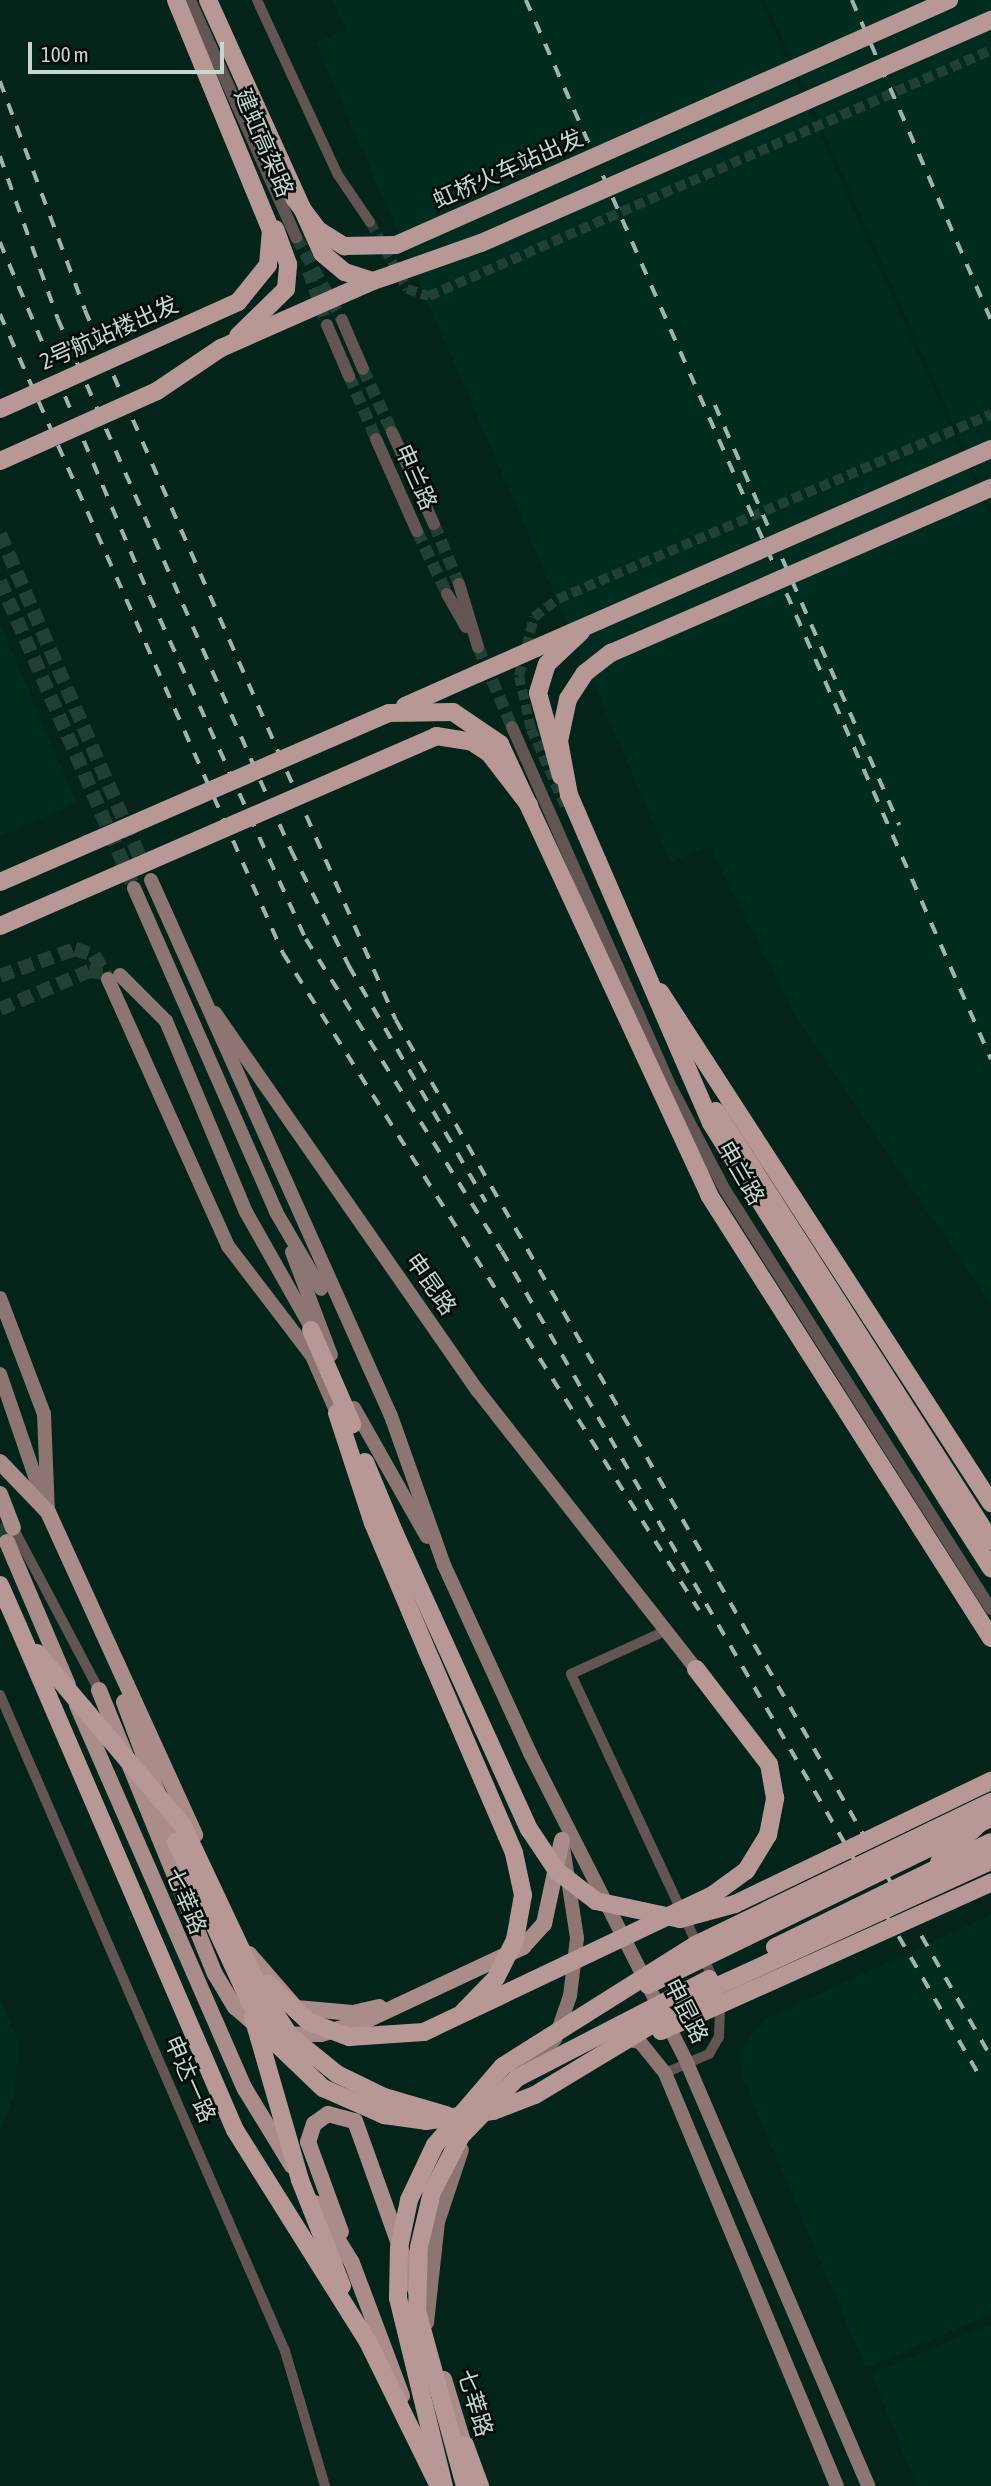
<!DOCTYPE html>
<meta charset="utf-8">
<style>
body{margin:0}
#map{position:relative;width:991px;height:2486px;overflow:hidden;background:#04241a;font-family:"Asap Condensed","Noto Sans SC",sans-serif}
div>[style]{position:absolute}
[style*='--x']{left:calc(var(--x)*1px);top:calc(var(--y)*1px);width:calc(var(--w)*1px);rotate:calc(var(--a)*1deg)}
.built>*{inset:0;background:#002c1f}
.minor-tunnel>*{height:10px;margin-top:-5px;transform-origin:0;background:repeating-linear-gradient(90deg,#213f35 0 10px,transparent 0 15px)}
.tertiary-tunnel>*{height:12px;margin-top:-6px;transform-origin:0;background:repeating-linear-gradient(90deg,#213f35 0 12px,transparent 0 18px)}
.secondary-tunnel>*{height:14px;margin-top:-7px;transform-origin:0;background:repeating-linear-gradient(90deg,#213f35 0 14px,transparent 0 21px)}
.primary-tunnel>*{height:16px;margin-top:-8px;transform-origin:0;background:repeating-linear-gradient(90deg,#213f35 0 16px,transparent 0 24px)}
.minor>*{height:10px;margin:-5px;padding:0 5px;transform-origin:5px;border-radius:5px;background:#645555}
.tertiary>*{height:12px;margin:-6px;padding:0 6px;transform-origin:6px;border-radius:6px;background:#645555}
.secondary>*{height:14px;margin:-7px;padding:0 7px;transform-origin:7px;border-radius:7px;background:#8c7573}
.primary>*{height:16px;margin:-8px;padding:0 8px;transform-origin:8px;border-radius:8px;background:#aa8d8b}
.trunk>*{height:18px;margin:-9px;padding:0 9px;transform-origin:9px;border-radius:9px;background:#b89896}
.rail>*{height:3.5px;margin-top:-1.75px;transform-origin:0;background:repeating-linear-gradient(90deg,#9fb4ac 0 12px,transparent 0 24px)}
.trunk-bridge>*{height:18px;margin:-9px;padding:0 9px;transform-origin:9px;border-radius:9px;background:#b89896}
span{translate:-50% -50%;white-space:nowrap;text-align:center;line-height:1.15;-webkit-text-stroke:5px #020b07;paint-order:stroke}
.street-label{font-size:23px;color:#c5d7cf}
.scale{position:absolute;left:28px;top:42px;width:196px;height:32px;box-sizing:border-box;border:4px solid #c5d7cf;border-top:0;padding-left:9px;font-size:21px;line-height:24px;white-space:nowrap;color:#c5d7cf;-webkit-text-stroke:5px #020b07;paint-order:stroke}
</style>
<div id="map">
<div class="built">
<i style="clip-path:polygon(333px 0,760px 0,991px 518px,991px 1304px,796px 1018px,709px 845px,671px 863px,316px 43px,346px 30px)"></i>
<i style="clip-path:polygon(765px 0,991px 0,991px 508px)"></i>
<i style="clip-path:polygon(0 624px,76px 803px,0 836px)"></i>
<i style="clip-path:polygon(991px 1915px,991px 2314px,866px 2368px,741px 2074px,740px 2050px,765px 2019px)"></i>
<i style="clip-path:polygon(0 1999px,19px 2043px,14px 2095px,0 2131px)"></i>
<i style="clip-path:polygon(991px 2324px,991px 2486px,917px 2486px,872px 2374px)"></i>
</div>
<div class="minor-tunnel">
<i style="--x:370;--y:222;--w:77;--a:61.1"></i>
<i style="--x:407;--y:289;--w:23;--a:18"></i>
<i style="--x:429;--y:296;--w:613;--a:-23.64"></i>
<i style="--x:565;--y:806;--w:84;--a:-113.8"></i>
<i style="--x:531;--y:729;--w:54;--a:-102.8"></i>
<i style="--x:519;--y:676;--w:61;--a:-75.7"></i>
<i style="--x:534;--y:617;--w:30;--a:-37"></i>
<i style="--x:558;--y:599;--w:471;--a:-23.1"></i>
</div>
<div class="tertiary-tunnel">
<i style="--x:296;--y:237;--w:95;--a:61"></i>
<i style="--x:308;--y:271;--w:57;--a:70.6"></i>
<i style="--x:363;--y:369;--w:69;--a:65.3"></i>
<i style="--x:349;--y:376;--w:69;--a:66.8"></i>
<i style="--x:434;--y:524;--w:65;--a:67.4"></i>
<i style="--x:417;--y:531;--w:70;--a:64.5"></i>
<i style="--x:478;--y:647;--w:87;--a:67"></i>
</div>
<div class="secondary-tunnel">
<i style="--x:0;--y:534;--w:369;--a:66.6"></i>
<i style="--x:0;--y:581;--w:335;--a:66.4"></i>
<i style="--x:0;--y:976;--w:80;--a:-19.8"></i>
<i style="--x:75;--y:949;--w:20;--a:18"></i>
<i style="--x:94;--y:955;--w:28;--a:60"></i>
<i style="--x:0;--y:1009;--w:97;--a:-23.1"></i>
<i style="--x:89;--y:971;--w:19;--a:6"></i>
</div>
<div class="primary-tunnel">
<i style="--x:0;--y:1524;--w:19;--a:69"></i>
</div>
<div class="minor">
<i style="--x:257;--y:0;--w:193;--a:65.2"></i>
<i style="--x:338;--y:175;--w:57;--a:55.8"></i>
<i style="--x:10;--y:1522;--w:190;--a:62.1"></i>
<i style="--x:665;--y:1631;--w:103;--a:155.4"></i>
<i style="--x:571;--y:1674;--w:339;--a:65"></i>
<i style="--x:0;--y:1695;--w:715;--a:66.52"></i>
<i style="--x:285;--y:2351;--w:141;--a:73.5"></i>
<i style="--x:665;--y:2073;--w:48;--a:-23.4"></i>
<i style="--x:709;--y:2054;--w:20;--a:-60"></i>
<i style="--x:719;--y:2037;--w:38;--a:-88"></i>
</div>
<div class="tertiary">
<i style="--x:190;--y:0;--w:260;--a:65.9"></i>
<i style="--x:342;--y:320;--w:53;--a:66.8"></i>
<i style="--x:327;--y:325;--w:56;--a:66.7"></i>
<i style="--x:392;--y:432;--w:101;--a:65.5"></i>
<i style="--x:376;--y:439;--w:101;--a:66"></i>
<i style="--x:459;--y:584;--w:66;--a:73.2"></i>
<i style="--x:447;--y:594;--w:38;--a:60"></i>
<i style="--x:512;--y:727;--w:396;--a:66.2"></i>
<i style="--x:672;--y:1089;--w:114;--a:62.3"></i>
<i style="--x:725;--y:1190;--w:496;--a:57.6"></i>
</div>
<div class="secondary">
<i style="--x:151;--y:880;--w:587;--a:65.88"></i>
<i style="--x:391;--y:1416;--w:158;--a:70.4"></i>
<i style="--x:444;--y:1565;--w:207;--a:65.4"></i>
<i style="--x:530;--y:1753;--w:347;--a:63.1"></i>
<i style="--x:687;--y:2063;--w:460;--a:66.8"></i>
<i style="--x:134;--y:888;--w:354;--a:66.3"></i>
<i style="--x:276;--y:1212;--w:89;--a:59.7"></i>
<i style="--x:120;--y:975;--w:65;--a:45"></i>
<i style="--x:166;--y:1021;--w:207;--a:67.3"></i>
<i style="--x:246;--y:1212;--w:145;--a:60.6"></i>
<i style="--x:108;--y:979;--w:293;--a:65.8"></i>
<i style="--x:228;--y:1246;--w:138;--a:52.6"></i>
<i style="--x:312;--y:1356;--w:62;--a:66.3"></i>
<i style="--x:215;--y:1013;--w:460;--a:55.2"></i>
<i style="--x:478;--y:1391;--w:353;--a:51.9"></i>
<i style="--x:292;--y:1252;--w:110;--a:69.3"></i>
<i style="--x:0;--y:1298;--w:124;--a:69.2"></i>
<i style="--x:44;--y:1414;--w:98;--a:87.7"></i>
<i style="--x:0;--y:1374;--w:127;--a:71.1"></i>
<i style="--x:354;--y:1408;--w:148;--a:60.5"></i>
<i style="--x:623;--y:2039;--w:17;--a:10"></i>
<i style="--x:640;--y:2042;--w:40;--a:51"></i>
<i style="--x:665;--y:2073;--w:447;--a:67.4"></i>
<i style="--x:524;--y:2072;--w:45;--a:-46.8"></i>
<i style="--x:555;--y:2039;--w:46;--a:-70.8"></i>
<i style="--x:570;--y:1996;--w:58;--a:-83.1"></i>
<i style="--x:577;--y:1938;--w:99;--a:-98.7"></i>
<i style="--x:427;--y:2323;--w:102;--a:-83.8"></i>
<i style="--x:438;--y:2222;--w:76;--a:-71.6"></i>
</div>
<div class="primary">
<i style="--x:0;--y:1462;--w:69;--a:46.2"></i>
<i style="--x:48;--y:1512;--w:355;--a:65.5"></i>
<i style="--x:0;--y:1494;--w:36;--a:69"></i>
<i style="--x:7;--y:1542;--w:155;--a:66.9"></i>
<i style="--x:99;--y:1690;--w:307;--a:67.8"></i>
<i style="--x:215;--y:1974;--w:39;--a:59"></i>
<i style="--x:235;--y:2007;--w:33;--a:41"></i>
<i style="--x:124;--y:1702;--w:149;--a:69.6"></i>
<i style="--x:77;--y:1705;--w:419;--a:66.4"></i>
<i style="--x:245;--y:2089;--w:90;--a:58.6"></i>
<i style="--x:249;--y:1954;--w:72;--a:49"></i>
<i style="--x:296;--y:2008;--w:57;--a:5"></i>
<i style="--x:353;--y:2013;--w:27;--a:-13"></i>
<i style="--x:285;--y:2035;--w:36;--a:-2"></i>
<i style="--x:321;--y:2034;--w:44;--a:-15.9"></i>
<i style="--x:363;--y:2022;--w:177;--a:-25.1"></i>
<i style="--x:523;--y:1947;--w:31;--a:-48"></i>
<i style="--x:544;--y:1924;--w:86;--a:-77.9"></i>
<i style="--x:315;--y:2203;--w:70;--a:58.3"></i>
<i style="--x:352;--y:2263;--w:142;--a:69.4"></i>
<i style="--x:341;--y:2232;--w:96;--a:-110.1"></i>
<i style="--x:308;--y:2142;--w:19;--a:-72"></i>
<i style="--x:314;--y:2124;--w:17;--a:-36"></i>
<i style="--x:328;--y:2114;--w:28;--a:15"></i>
<i style="--x:355;--y:2121;--w:184;--a:70.3"></i>
<i style="--x:444;--y:2379;--w:83;--a:73.1"></i>
</div>
<div class="trunk">
<i style="--x:176;--y:0;--w:249;--a:67.6"></i>
<i style="--x:271;--y:230;--w:35;--a:95"></i>
<i style="--x:268;--y:265;--w:48;--a:129"></i>
<i style="--x:208;--y:0;--w:277;--a:65.7"></i>
<i style="--x:322;--y:253;--w:30;--a:40"></i>
<i style="--x:345;--y:272;--w:29;--a:18"></i>
<i style="--x:373;--y:281;--w:21;--a:-19"></i>
<i style="--x:238;--y:336;--w:67;--a:-44.4"></i>
<i style="--x:286;--y:289;--w:25;--a:-85"></i>
<i style="--x:288;--y:264;--w:37;--a:-110"></i>
<i style="--x:405;--y:706;--w:79;--a:-24"></i>
<i style="--x:389;--y:713;--w:64;--a:-0.9"></i>
<i style="--x:453;--y:712;--w:57;--a:34.2"></i>
<i style="--x:500;--y:744;--w:497;--a:65.1"></i>
<i style="--x:709;--y:1195;--w:525;--a:57.52"></i>
<i style="--x:561;--y:776;--w:86;--a:-105.5"></i>
<i style="--x:538;--y:693;--w:30;--a:-73"></i>
<i style="--x:547;--y:664;--w:47;--a:-43.3"></i>
<i style="--x:660;--y:992;--w:609;--a:57.07"></i>
<i style="--x:716;--y:1111;--w:510;--a:57.4"></i>
<i style="--x:311;--y:1330;--w:103;--a:66.4"></i>
<i style="--x:337;--y:1413;--w:116;--a:71.9"></i>
<i style="--x:373;--y:1523;--w:149;--a:67.1"></i>
<i style="--x:365;--y:1462;--w:78;--a:67.4"></i>
<i style="--x:955;--y:1512;--w:67;--a:57.3"></i>
<i style="--x:0;--y:1585;--w:45;--a:66.3"></i>
<i style="--x:696;--y:1669;--w:120;--a:52.5"></i>
<i style="--x:769;--y:1764;--w:35;--a:80"></i>
<i style="--x:939;--y:1862;--w:62;--a:-43.7"></i>
<i style="--x:398;--y:2298;--w:194;--a:76.3"></i>
<i style="--x:465;--y:2445;--w:44;--a:69.9"></i>
</div>
<div class="rail">
<i style="--x:526;--y:0;--w:1157;--a:66.29"></i>
<i style="--x:852;--y:0;--w:349;--a:66.5"></i>
<i style="--x:0;--y:81;--w:244;--a:69.6"></i>
<i style="--x:85;--y:310;--w:775;--a:66.35"></i>
<i style="--x:396;--y:1020;--w:1196;--a:60.15"></i>
<i style="--x:0;--y:156;--w:173;--a:70.4"></i>
<i style="--x:58;--y:319;--w:580;--a:66.31"></i>
<i style="--x:291;--y:850;--w:130;--a:63.4"></i>
<i style="--x:349;--y:966;--w:273;--a:59.9"></i>
<i style="--x:0;--y:242;--w:385;--a:67.1"></i>
<i style="--x:150;--y:597;--w:376;--a:65.5"></i>
<i style="--x:306;--y:939;--w:368;--a:57.9"></i>
<i style="--x:502;--y:1251;--w:950;--a:59.93"></i>
<i style="--x:0;--y:314;--w:699;--a:66.11"></i>
<i style="--x:283;--y:953;--w:778;--a:57.66"></i>
<i style="--x:715;--y:405;--w:459;--a:66.3"></i>
</div>
<div class="trunk-bridge">
<i style="--x:294;--y:198;--w:40;--a:53"></i>
<i style="--x:318;--y:230;--w:31;--a:32"></i>
<i style="--x:344;--y:246;--w:52;--a:-1.1"></i>
<i style="--x:396;--y:245;--w:605;--a:-23.9"></i>
<i style="--x:393;--y:274;--w:93;--a:-19.4"></i>
<i style="--x:481;--y:243;--w:557;--a:-23.62"></i>
<i style="--x:0;--y:409;--w:261;--a:-24.2"></i>
<i style="--x:0;--y:461;--w:172;--a:-24"></i>
<i style="--x:157;--y:391;--w:77;--a:-33.9"></i>
<i style="--x:221;--y:348;--w:166;--a:-23.8"></i>
<i style="--x:477;--y:674;--w:561;--a:-23.64"></i>
<i style="--x:0;--y:882;--w:424;--a:-23.5"></i>
<i style="--x:0;--y:926;--w:476;--a:-23.5"></i>
<i style="--x:436;--y:736;--w:36;--a:9"></i>
<i style="--x:472;--y:742;--w:20;--a:33"></i>
<i style="--x:489;--y:753;--w:66;--a:52.4"></i>
<i style="--x:955;--y:1512;--w:459;--a:-122.1"></i>
<i style="--x:711;--y:1123;--w:357;--a:-113.4"></i>
<i style="--x:569;--y:795;--w:55;--a:-100.5"></i>
<i style="--x:559;--y:741;--w:43;--a:-77.9"></i>
<i style="--x:568;--y:699;--w:31;--a:-57"></i>
<i style="--x:585;--y:673;--w:33;--a:-38"></i>
<i style="--x:611;--y:653;--w:414;--a:-23.5"></i>
<i style="--x:395;--y:1534;--w:324;--a:65.6"></i>
<i style="--x:529;--y:1829;--w:50;--a:56.3"></i>
<i style="--x:557;--y:1871;--w:49;--a:37.6"></i>
<i style="--x:596;--y:1901;--w:86;--a:12.1"></i>
<i style="--x:680;--y:1919;--w:57;--a:-15.3"></i>
<i style="--x:735;--y:1904;--w:284;--a:-25.7"></i>
<i style="--x:18;--y:1626;--w:549;--a:66.71"></i>
<i style="--x:235;--y:2130;--w:250;--a:57.9"></i>
<i style="--x:368;--y:2342;--w:161;--a:63.8"></i>
<i style="--x:37;--y:1653;--w:226;--a:49.8"></i>
<i style="--x:183;--y:1826;--w:183;--a:64.8"></i>
<i style="--x:261;--y:1992;--w:53;--a:56.6"></i>
<i style="--x:290;--y:2036;--w:60;--a:39"></i>
<i style="--x:337;--y:2074;--w:52;--a:26.1"></i>
<i style="--x:384;--y:2097;--w:65;--a:16.2"></i>
<i style="--x:431;--y:1660;--w:210;--a:66.7"></i>
<i style="--x:514;--y:1853;--w:43;--a:77.9"></i>
<i style="--x:523;--y:1895;--w:46;--a:100.1"></i>
<i style="--x:515;--y:1940;--w:42;--a:116.6"></i>
<i style="--x:496;--y:1978;--w:47;--a:134.1"></i>
<i style="--x:176;--y:1842;--w:174;--a:65.2"></i>
<i style="--x:249;--y:2000;--w:55;--a:56.9"></i>
<i style="--x:279;--y:2046;--w:61;--a:43.7"></i>
<i style="--x:323;--y:2088;--w:67;--a:23.9"></i>
<i style="--x:384;--y:2115;--w:42;--a:8.1"></i>
<i style="--x:426;--y:2121;--w:68;--a:-8.5"></i>
<i style="--x:493;--y:2111;--w:45;--a:-20.9"></i>
<i style="--x:535;--y:2095;--w:203;--a:-31.1"></i>
<i style="--x:709;--y:1990;--w:310;--a:-24.6"></i>
<i style="--x:775;--y:1947;--w:240;--a:-25.9"></i>
<i style="--x:268;--y:1984;--w:56;--a:42.8"></i>
<i style="--x:309;--y:2022;--w:43;--a:20.6"></i>
<i style="--x:349;--y:2037;--w:75;--a:-3.8"></i>
<i style="--x:424;--y:2032;--w:321;--a:-25.4"></i>
<i style="--x:714;--y:1894;--w:39;--a:-36"></i>
<i style="--x:746;--y:1871;--w:42;--a:-58.6"></i>
<i style="--x:768;--y:1835;--w:38;--a:-79"></i>
<i style="--x:648;--y:1985;--w:381;--a:-26"></i>
<i style="--x:253;--y:2017;--w:170;--a:73.9"></i>
<i style="--x:300;--y:2180;--w:114;--a:68.4"></i>
<i style="--x:661;--y:2031;--w:362;--a:-24.2"></i>
<i style="--x:398;--y:2298;--w:50;--a:-88.9"></i>
<i style="--x:399;--y:2248;--w:49;--a:-78.2"></i>
<i style="--x:409;--y:2200;--w:61;--a:-64.7"></i>
<i style="--x:435;--y:2145;--w:104;--a:-49.3"></i>
<i style="--x:503;--y:2066;--w:227;--a:-32.2"></i>
<i style="--x:695;--y:1945;--w:329;--a:-25.8"></i>
<i style="--x:465;--y:2486;--w:181;--a:-105.3"></i>
<i style="--x:417;--y:2311;--w:64;--a:-88.2"></i>
<i style="--x:419;--y:2247;--w:57;--a:-76.7"></i>
<i style="--x:432;--y:2192;--w:63;--a:-62.6"></i>
<i style="--x:461;--y:2136;--w:81;--a:-46"></i>
<i style="--x:517;--y:2078;--w:216;--a:-27.3"></i>
</div>
<div class="street-label">
<span style="left:264px;top:143px;rotate:67deg">建虹高架路</span>
<span style="left:508px;top:169px;rotate:-24deg">虹桥火车站出发</span>
<span style="left:109px;top:333px;rotate:-24deg">2号航站楼出发</span>
<span style="left:416px;top:477px;rotate:66deg">申兰路</span>
<span style="left:741px;top:1173px;rotate:60deg">申兰路</span>
<span style="left:431px;top:1284px;rotate:55deg">申昆路</span>
<span style="left:186px;top:1901px;rotate:67deg">七莘路</span>
<span style="left:686px;top:2011px;rotate:63deg">申昆路</span>
<span style="left:190px;top:2079px;rotate:66deg">申达一路</span>
<span style="left:475px;top:2403px;rotate:73deg">七莘路</span>
</div>
<div class="scale">100 m</div>
</div>
